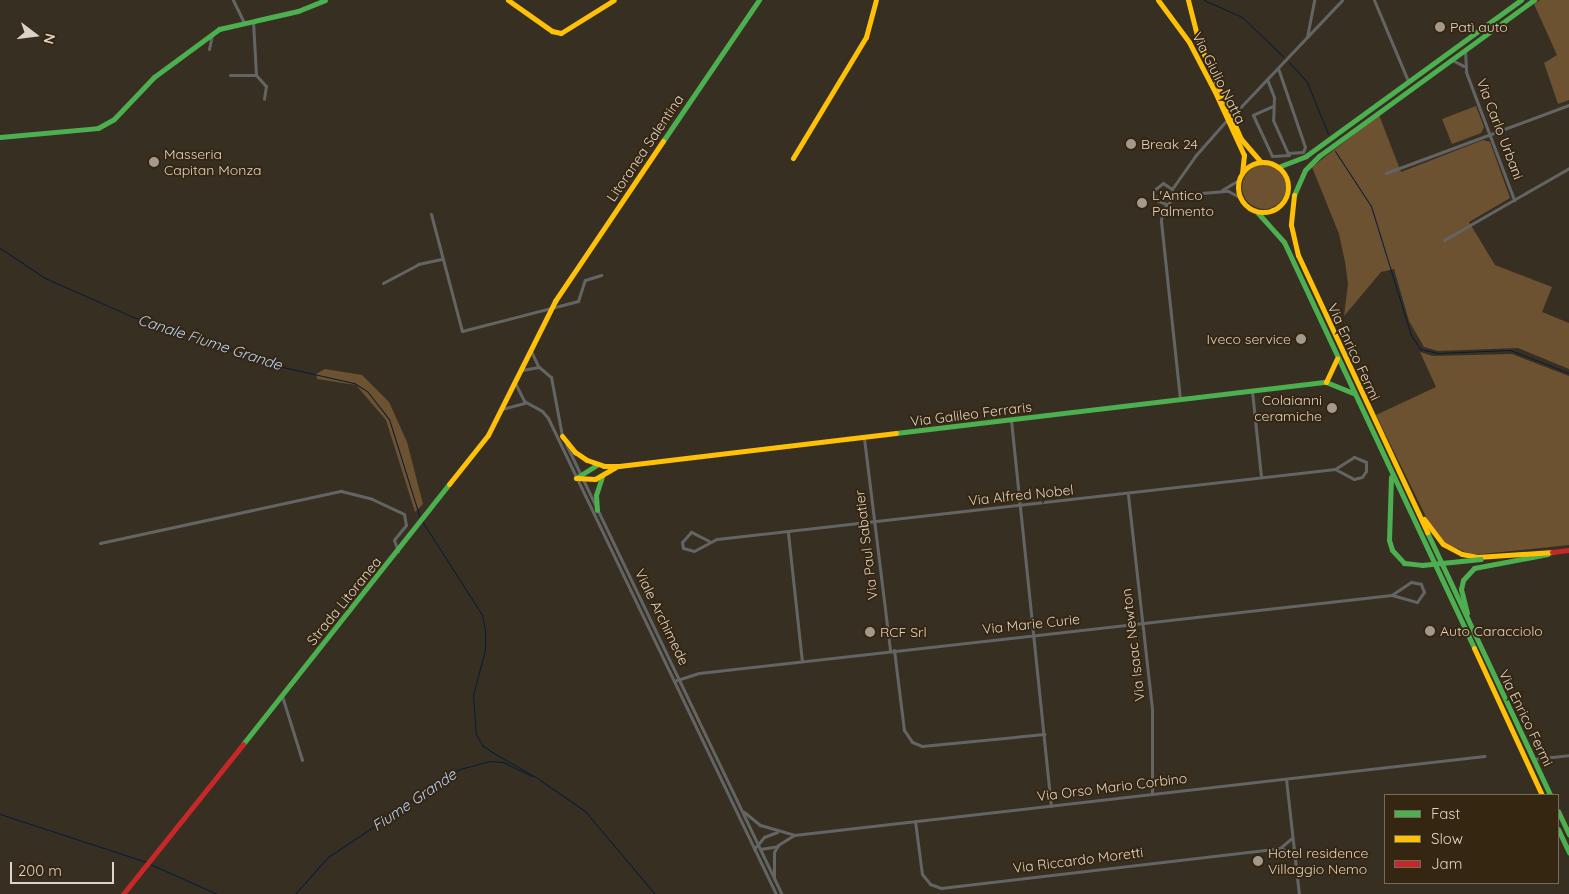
<!DOCTYPE html>
<meta charset="utf-8">
<style>
body{margin:0}
#map{position:relative;width:1569px;height:894px;overflow:hidden;background:#382f23;font-family:Quicksand,sans-serif}
div>[style]{position:absolute}
[style*='--x']{left:calc(var(--x)*1px);top:calc(var(--y)*1px);width:calc(var(--w)*1px);rotate:calc(var(--a)*1deg)}
.green>*{inset:0;background:#6c5230}
.round{border-radius:50%}
.stream>*{height:1px;margin:-0.5px;padding:0 0.5px;transform-origin:0.5px;border-radius:0.5px;background:#071d3a}
.street>*{height:3px;margin:-1.5px;padding:0 1.5px;transform-origin:1.5px;border-radius:1.5px;background:#636565}
.fast>*{height:5px;margin:-2.5px;padding:0 2.5px;transform-origin:2.5px;border-radius:2.5px;background:#4caf50}
.slow>*{height:5px;margin:-2.5px;padding:0 2.5px;transform-origin:2.5px;border-radius:2.5px;background:#ffc107}
.slow>.ring{margin:-2.5px;padding:0;box-sizing:content-box;background:none;border:5px solid #ffc107;border-radius:50%}
.jam>*{height:5px;margin:-2.5px;padding:0 2.5px;transform-origin:2.5px;border-radius:2.5px;background:#c62828}
.fast-bridge>*{height:5px;margin:-2.5px;padding:0 2.5px;transform-origin:2.5px;border-radius:2.5px;background:#4caf50}
.dots>*{width:14px;height:14px;translate:-50% -50%;box-sizing:border-box;border:2px solid #352611;border-radius:50%}
span{translate:-50% -50%;white-space:nowrap;text-align:center;line-height:1.15;-webkit-text-stroke:4px #352611;paint-order:stroke}
.poi-label{font-size:14px;color:#ddd3c6}
.left{translate:0 -50%;text-align:left}
.right{translate:-100% -50%;text-align:right}
.street-label{font-size:14px;color:#ddd3c6}
.water-label{font-size:15px;color:#b1d2fe;font-style:italic}
.legend{position:absolute;left:1384px;top:794px;width:175px;height:90px;box-sizing:border-box;background:#352611;border:1px solid #786b59;margin:0;padding:6px 9px;list-style:none;font-size:15px;color:#ddd3c6}
.legend li{display:flex;align-items:center;gap:10px;height:25px}
.legend b{width:25px;border:1px solid #786b59}
.north{position:absolute;left:10px;top:10px;width:50px;height:50px;-webkit-text-stroke:4px #352611;paint-order:stroke;rotate:105deg;font-size:14px;font-weight:700;line-height:20px;text-align:center;color:#ddd3c6}
.north::after{content:'';display:block;margin:auto;width:18px;height:22px;background:#ddd3c6;clip-path:polygon(50% 0,100% 100%,50% 72%,0 100%)}
.scale{position:absolute;left:10px;top:862px;width:104px;height:22px;box-sizing:border-box;border:2px solid #ddd3c6;border-top:0;padding-left:6px;font-size:15px;line-height:18px;white-space:nowrap;color:#ddd3c6;-webkit-text-stroke:4px #352611;paint-order:stroke}
</style>
<div id="map">
<div class="green">
<i style="clip-path:polygon(1540px 0,1569px 0,1569px 100px,1558px 104px,1544px 63px,1557px 55px,1534px 4px)"></i>
<i style="clip-path:polygon(1476px 106px,1484px 127px,1481px 133px,1452px 144px,1442px 119px)"></i>
<i style="clip-path:polygon(1379px 115px,1401px 172px,1483px 140px,1490px 142px,1510px 198px,1469px 222px,1495px 265px,1552px 287px,1542px 312px,1569px 323px,1569px 369px,1518px 348px,1438px 351px,1424px 347px,1409px 321px,1394px 269px,1381px 272px,1344px 316px,1348px 284px,1345px 262px,1339px 234px,1312px 167px)"></i>
<i class="round" style="left:1242px;top:165px;width:44px;height:44px"></i>
<i style="clip-path:polygon(1420px 352px,1433px 356px,1512px 354px,1569px 376px,1569px 545px,1472px 555px,1443px 542px,1431px 527px,1376px 415px,1436px 387px)"></i>
<i style="clip-path:polygon(325px 369px,362px 375px,389px 402px,407px 442px,423px 504px,415px 512px,386px 420px,356px 385px,317px 379px,316px 374px)"></i>
</div>
<div class="stream">
<i style="--x:1204;--y:0;--w:42;--a:24.1"></i>
<i style="--x:1242;--y:17;--w:57;--a:43.6"></i>
<i style="--x:1289;--y:62;--w:27;--a:48"></i>
<i style="--x:1307;--y:82;--w:56;--a:68"></i>
<i style="--x:1335;--y:151;--w:66;--a:56.8"></i>
<i style="--x:1371;--y:206;--w:135;--a:72.8"></i>
<i style="--x:1411;--y:335;--w:17;--a:57"></i>
<i style="--x:1420;--y:349;--w:18;--a:13"></i>
<i style="--x:1438;--y:353;--w:72;--a:-2.4"></i>
<i style="--x:1510;--y:350;--w:63;--a:21.3"></i>
<i style="--x:0;--y:248;--w:54;--a:33.7"></i>
<i style="--x:45;--y:278;--w:96;--a:23.9"></i>
<i style="--x:133;--y:317;--w:74;--a:17.2"></i>
<i style="--x:204;--y:339;--w:56;--a:22.9"></i>
<i style="--x:256;--y:361;--w:100;--a:12.7"></i>
<i style="--x:354;--y:383;--w:15;--a:32"></i>
<i style="--x:367;--y:391;--w:36;--a:52"></i>
<i style="--x:389;--y:419;--w:104;--a:72.6"></i>
<i style="--x:422;--y:521;--w:112;--a:57.4"></i>
<i style="--x:482;--y:615;--w:14;--a:78"></i>
<i style="--x:485;--y:629;--w:21;--a:90"></i>
<i style="--x:485;--y:650;--w:47;--a:104.9"></i>
<i style="--x:473;--y:695;--w:39;--a:86"></i>
<i style="--x:476;--y:734;--w:13;--a:61"></i>
<i style="--x:482;--y:745;--w:12;--a:35"></i>
<i style="--x:492;--y:752;--w:54;--a:29.9"></i>
<i style="--x:540;--y:780;--w:55;--a:34.6"></i>
<i style="--x:585;--y:811;--w:109;--a:49.9"></i>
<i style="--x:0;--y:814;--w:154;--a:18.2"></i>
<i style="--x:150;--y:864;--w:73;--a:24.1"></i>
<i style="--x:295;--y:894;--w:50;--a:-48.3"></i>
<i style="--x:328;--y:857;--w:159;--a:-33.7"></i>
<i style="--x:460;--y:769;--w:31;--a:-15"></i>
<i style="--x:490;--y:761;--w:13;--a:4"></i>
<i style="--x:503;--y:762;--w:32;--a:26"></i>
</div>
<div class="street">
<i style="--x:233;--y:0;--w:25;--a:64"></i>
<i style="--x:1374;--y:0;--w:88;--a:67.2"></i>
<i style="--x:253;--y:21;--w:54;--a:86.8"></i>
<i style="--x:256;--y:75;--w:15;--a:48"></i>
<i style="--x:266;--y:86;--w:13;--a:99"></i>
<i style="--x:1307;--y:37;--w:38;--a:-79"></i>
<i style="--x:209;--y:49;--w:14;--a:-78"></i>
<i style="--x:1465;--y:50;--w:22;--a:87"></i>
<i style="--x:1466;--y:72;--w:137;--a:69.4"></i>
<i style="--x:1452;--y:60;--w:13;--a:27"></i>
<i style="--x:230;--y:75;--w:26;--a:0"></i>
<i style="--x:1267;--y:79;--w:19;--a:69"></i>
<i style="--x:1274;--y:97;--w:23;--a:92"></i>
<i style="--x:1273;--y:120;--w:36;--a:66"></i>
<i style="--x:1288;--y:153;--w:15;--a:-4"></i>
<i style="--x:1303;--y:152;--w:5;--a:-68"></i>
<i style="--x:1305;--y:147;--w:83;--a:-108.9"></i>
<i style="--x:1273;--y:106;--w:22;--a:156"></i>
<i style="--x:1253;--y:115;--w:45;--a:65.1"></i>
<i style="--x:1272;--y:156;--w:17;--a:-3"></i>
<i style="--x:1234;--y:114;--w:157;--a:-46.5"></i>
<i style="--x:1386;--y:173;--w:195;--a:-20.4"></i>
<i style="--x:1222;--y:190;--w:21;--a:-31"></i>
<i style="--x:1172;--y:199;--w:10;--a:-90"></i>
<i style="--x:1172;--y:189;--w:42;--a:-54.8"></i>
<i style="--x:1196;--y:155;--w:44;--a:-48.7"></i>
<i style="--x:1166;--y:204;--w:11;--a:-158"></i>
<i style="--x:1156;--y:200;--w:9;--a:-108"></i>
<i style="--x:1153;--y:191;--w:13;--a:-39"></i>
<i style="--x:1163;--y:183;--w:11;--a:34"></i>
<i style="--x:431;--y:214;--w:121;--a:75.2"></i>
<i style="--x:462;--y:331;--w:120;--a:-14.5"></i>
<i style="--x:578;--y:301;--w:22;--a:-72"></i>
<i style="--x:585;--y:280;--w:17;--a:-17"></i>
<i style="--x:1444;--y:240;--w:144;--a:-29.9"></i>
<i style="--x:383;--y:283;--w:40;--a:-28"></i>
<i style="--x:418;--y:264;--w:24;--a:-12"></i>
<i style="--x:531;--y:351;--w:17;--a:65"></i>
<i style="--x:522;--y:370;--w:17;--a:-10"></i>
<i style="--x:539;--y:367;--w:16;--a:40"></i>
<i style="--x:551;--y:377;--w:60;--a:79.4"></i>
<i style="--x:515;--y:383;--w:20;--a:63"></i>
<i style="--x:524;--y:401;--w:21;--a:29"></i>
<i style="--x:542;--y:411;--w:9;--a:49"></i>
<i style="--x:548;--y:418;--w:528;--a:64.41"></i>
<i style="--x:1252;--y:391;--w:86;--a:84"></i>
<i style="--x:1180;--y:399;--w:180;--a:-96.1"></i>
<i style="--x:1161;--y:220;--w:10;--a:-79"></i>
<i style="--x:1163;--y:210;--w:14;--a:-51"></i>
<i style="--x:1172;--y:199;--w:19;--a:-16"></i>
<i style="--x:1190;--y:194;--w:38;--a:-5"></i>
<i style="--x:1228;--y:191;--w:15;--a:28"></i>
<i style="--x:502;--y:409;--w:24;--a:-15"></i>
<i style="--x:1011;--y:420;--w:388;--a:84.1"></i>
<i style="--x:864;--y:438;--w:214;--a:83"></i>
<i style="--x:566;--y:444;--w:499;--a:64.4"></i>
<i style="--x:1128;--y:495;--w:215;--a:83.6"></i>
<i style="--x:1152;--y:709;--w:85;--a:90"></i>
<i style="--x:788;--y:533;--w:129;--a:83.8"></i>
<i style="--x:709;--y:541;--w:20;--a:-153"></i>
<i style="--x:691;--y:532;--w:13;--a:132"></i>
<i style="--x:682;--y:542;--w:6;--a:81"></i>
<i style="--x:683;--y:548;--w:11;--a:15"></i>
<i style="--x:694;--y:551;--w:26;--a:-28"></i>
<i style="--x:717;--y:539;--w:622;--a:-6.46"></i>
<i style="--x:1335;--y:469;--w:21;--a:28"></i>
<i style="--x:1354;--y:479;--w:8;--a:-14"></i>
<i style="--x:1362;--y:477;--w:7;--a:-56"></i>
<i style="--x:1366;--y:471;--w:9;--a:-90"></i>
<i style="--x:1366;--y:462;--w:13;--a:-157"></i>
<i style="--x:1354;--y:457;--w:22;--a:148"></i>
<i style="--x:100;--y:543;--w:247;--a:-12.2"></i>
<i style="--x:341;--y:491;--w:32;--a:14"></i>
<i style="--x:372;--y:499;--w:35;--a:25"></i>
<i style="--x:404;--y:514;--w:11;--a:80"></i>
<i style="--x:406;--y:525;--w:19;--a:129"></i>
<i style="--x:394;--y:540;--w:12;--a:70"></i>
<i style="--x:894;--y:650;--w:81;--a:82.9"></i>
<i style="--x:904;--y:730;--w:14;--a:56"></i>
<i style="--x:912;--y:742;--w:11;--a:22"></i>
<i style="--x:922;--y:746;--w:123;--a:-5.6"></i>
<i style="--x:674;--y:681;--w:26;--a:-18"></i>
<i style="--x:699;--y:673;--w:697;--a:-6.42"></i>
<i style="--x:1392;--y:595;--w:26;--a:16"></i>
<i style="--x:1417;--y:602;--w:12;--a:-55"></i>
<i style="--x:1424;--y:592;--w:9;--a:-111"></i>
<i style="--x:1421;--y:584;--w:10;--a:-169"></i>
<i style="--x:1411;--y:582;--w:23;--a:146"></i>
<i style="--x:282;--y:696;--w:67;--a:72.6"></i>
<i style="--x:1533;--y:759;--w:36;--a:-6"></i>
<i style="--x:1286;--y:779;--w:116;--a:83.6"></i>
<i style="--x:744;--y:812;--w:21;--a:39"></i>
<i style="--x:760;--y:825;--w:35;--a:16"></i>
<i style="--x:915;--y:821;--w:53;--a:82.5"></i>
<i style="--x:922;--y:874;--w:13;--a:51"></i>
<i style="--x:930;--y:884;--w:12;--a:20"></i>
<i style="--x:941;--y:888;--w:341;--a:-6.7"></i>
<i style="--x:1280;--y:848;--w:15;--a:23"></i>
<i style="--x:1280;--y:848;--w:16;--a:-40"></i>
<i style="--x:754;--y:849;--w:16;--a:-50"></i>
<i style="--x:764;--y:837;--w:14;--a:-21"></i>
<i style="--x:760;--y:849;--w:18;--a:-9"></i>
<i style="--x:774;--y:877;--w:25;--a:-90"></i>
<i style="--x:774;--y:852;--w:8;--a:-60"></i>
<i style="--x:778;--y:845;--w:19;--a:-32"></i>
<i style="--x:794;--y:835;--w:695;--a:-6.53"></i>
</div>
<div class="fast">
<i style="--x:0;--y:137;--w:98;--a:-5.2"></i>
<i style="--x:98;--y:128;--w:18;--a:-29"></i>
<i style="--x:114;--y:119;--w:58;--a:-46.4"></i>
<i style="--x:154;--y:77;--w:81;--a:-36.4"></i>
<i style="--x:219;--y:29;--w:81;--a:-12.8"></i>
<i style="--x:298;--y:11;--w:29;--a:-22"></i>
<i style="--x:663;--y:141;--w:171;--a:-55.8"></i>
<i style="--x:1278;--y:167;--w:30;--a:-21"></i>
<i style="--x:1306;--y:156;--w:266;--a:-36"></i>
<i style="--x:1294;--y:195;--w:27;--a:-66"></i>
<i style="--x:1305;--y:170;--w:20;--a:-45"></i>
<i style="--x:1319;--y:156;--w:266;--a:-36"></i>
<i style="--x:1257;--y:212;--w:40;--a:48"></i>
<i style="--x:1284;--y:242;--w:448;--a:64.9"></i>
<i style="--x:896;--y:433;--w:433;--a:-6.8"></i>
<i style="--x:1326;--y:382;--w:29;--a:22"></i>
<i style="--x:1391;--y:477;--w:63;--a:91.8"></i>
<i style="--x:1389;--y:540;--w:10;--a:73"></i>
<i style="--x:1392;--y:550;--w:18;--a:47"></i>
<i style="--x:1404;--y:563;--w:18;--a:6"></i>
<i style="--x:576;--y:478;--w:26;--a:-32"></i>
<i style="--x:597;--y:510;--w:15;--a:-94"></i>
<i style="--x:596;--y:495;--w:20;--a:-72"></i>
<i style="--x:1427;--y:532;--w:290;--a:64.9"></i>
<i style="--x:1467;--y:613;--w:25;--a:-104"></i>
<i style="--x:1461;--y:589;--w:9;--a:-77"></i>
<i style="--x:1463;--y:580;--w:16;--a:-47"></i>
<i style="--x:1474;--y:568;--w:75;--a:-10.7"></i>
<i style="--x:243;--y:744;--w:332;--a:-51.6"></i>
<i style="--x:1558;--y:811;--w:26;--a:65"></i>
<i style="--x:1558;--y:829;--w:26;--a:65"></i>
</div>
<div class="slow">
<i style="--x:508;--y:0;--w:54;--a:35.2"></i>
<i style="--x:552;--y:31;--w:9;--a:13"></i>
<i style="--x:561;--y:33;--w:62;--a:-31.9"></i>
<i style="--x:1158;--y:0;--w:52;--a:53.6"></i>
<i style="--x:1189;--y:42;--w:56;--a:62.5"></i>
<i style="--x:1215;--y:92;--w:69;--a:65.3"></i>
<i style="--x:1244;--y:155;--w:18;--a:96"></i>
<i style="--x:1188;--y:0;--w:44;--a:75.7"></i>
<i style="--x:1199;--y:43;--w:105;--a:66.4"></i>
<i style="--x:1241;--y:139;--w:30;--a:49"></i>
<i style="--x:793;--y:158;--w:141;--a:-58.9"></i>
<i style="--x:866;--y:37;--w:38;--a:-75"></i>
<i class="ring" style="left:1238px;top:162px;width:45px;height:45px"></i>
<i style="--x:1294;--y:195;--w:30;--a:96"></i>
<i style="--x:1291;--y:225;--w:31;--a:77"></i>
<i style="--x:1298;--y:255;--w:306;--a:65"></i>
<i style="--x:1326;--y:382;--w:26;--a:-65"></i>
<i style="--x:562;--y:436;--w:21;--a:51"></i>
<i style="--x:575;--y:452;--w:14;--a:34"></i>
<i style="--x:587;--y:460;--w:18;--a:19"></i>
<i style="--x:604;--y:466;--w:15;--a:0"></i>
<i style="--x:619;--y:466;--w:279;--a:-6.8"></i>
<i style="--x:576;--y:478;--w:19;--a:3"></i>
<i style="--x:595;--y:479;--w:24;--a:-30"></i>
<i style="--x:449;--y:484;--w:63;--a:-51.5"></i>
<i style="--x:488;--y:435;--w:150;--a:-63.4"></i>
<i style="--x:555;--y:301;--w:193;--a:-56"></i>
<i style="--x:1424;--y:519;--w:31;--a:53"></i>
<i style="--x:1443;--y:544;--w:21;--a:28"></i>
<i style="--x:1462;--y:554;--w:15;--a:11"></i>
<i style="--x:1477;--y:557;--w:76;--a:-3.8"></i>
<i style="--x:1474;--y:648;--w:162;--a:65.2"></i>
</div>
<div class="jam">
<i style="--x:1552;--y:552;--w:17;--a:-7"></i>
<i style="--x:123;--y:894;--w:192;--a:-51.3"></i>
</div>
<div class="fast-bridge">
<i style="--x:1422;--y:565;--w:59;--a:-5.8"></i>
</div>
<div class="dots">
<i style="left:1440px;top:27px;background:#a39a8d"></i>
<i style="left:1131px;top:144px;background:#a39a8d"></i>
<i style="left:154px;top:162px;background:#a39a8d"></i>
<i style="left:1142px;top:203px;background:#a39a8d"></i>
<i style="left:1301px;top:339px;background:#a39a8d"></i>
<i style="left:1332px;top:408px;background:#a39a8d"></i>
<i style="left:1430px;top:631px;background:#a39a8d"></i>
<i style="left:870px;top:632px;background:#a39a8d"></i>
<i style="left:1258px;top:861px;background:#a39a8d"></i>
</div>
<div class="poi-label">
<span class="left" style="left:1450px;top:27px">Patì auto</span>
<span class="left" style="left:1141px;top:144px">Break 24</span>
<span class="left" style="left:164px;top:162px">Masseria<br>Capitan Monza</span>
<span class="left" style="left:1152px;top:203px">L'Antico<br>Palmento</span>
<span class="right" style="left:1291px;top:339px">Iveco service</span>
<span class="right" style="left:1322px;top:408px">Colaianni<br>ceramiche</span>
<span class="left" style="left:1440px;top:631px">Auto Caracciolo</span>
<span class="left" style="left:880px;top:632px">RCF Srl</span>
<span class="left" style="left:1268px;top:861px">Hotel residence<br>Villaggio Nemo</span>
</div>
<div class="street-label">
<span style="left:1219px;top:78px;rotate:63deg">Via Giulio Natta</span>
<span style="left:1500px;top:129px;rotate:69deg">Via Carlo Urbani</span>
<span style="left:645px;top:148px;rotate:-56deg">Litoranea Salentina</span>
<span style="left:1354px;top:352px;rotate:65deg">Via Enrico Fermi</span>
<span style="left:971px;top:414px;rotate:-7deg">Via Galileo Ferraris</span>
<span style="left:1021px;top:495px;rotate:-6deg">Via Alfred Nobel</span>
<span style="left:866px;top:545px;rotate:-97deg">Via Paul Sabatier</span>
<span style="left:344px;top:601px;rotate:-51deg">Strada Litoranea</span>
<span style="left:662px;top:617px;rotate:64deg">Viale Archimede</span>
<span style="left:1031px;top:624px;rotate:-6deg">Via Marie Curie</span>
<span style="left:1133px;top:645px;rotate:-97deg">Via Isaac Newton</span>
<span style="left:1526px;top:718px;rotate:64deg">Via Enrico Fermi</span>
<span style="left:1112px;top:787px;rotate:-7deg">Via Orso Mario Corbino</span>
<span style="left:1078px;top:860px;rotate:-7deg">Via Riccardo Moretti</span>
</div>
<div class="water-label">
<span style="left:210px;top:342px;rotate:18deg">Canale Fiume Grande</span>
<span style="left:414px;top:800px;rotate:-34deg">Fiume Grande</span>
</div>
<ul class="legend">
<li><b style="height:6px;background:#4caf50"></b>Fast</li>
<li><b style="height:6px;background:#ffc107"></b>Slow</li>
<li><b style="height:6px;background:#c62828"></b>Jam</li>
</ul>
<div class="north">N</div>
<div class="scale">200 m</div>
</div>
